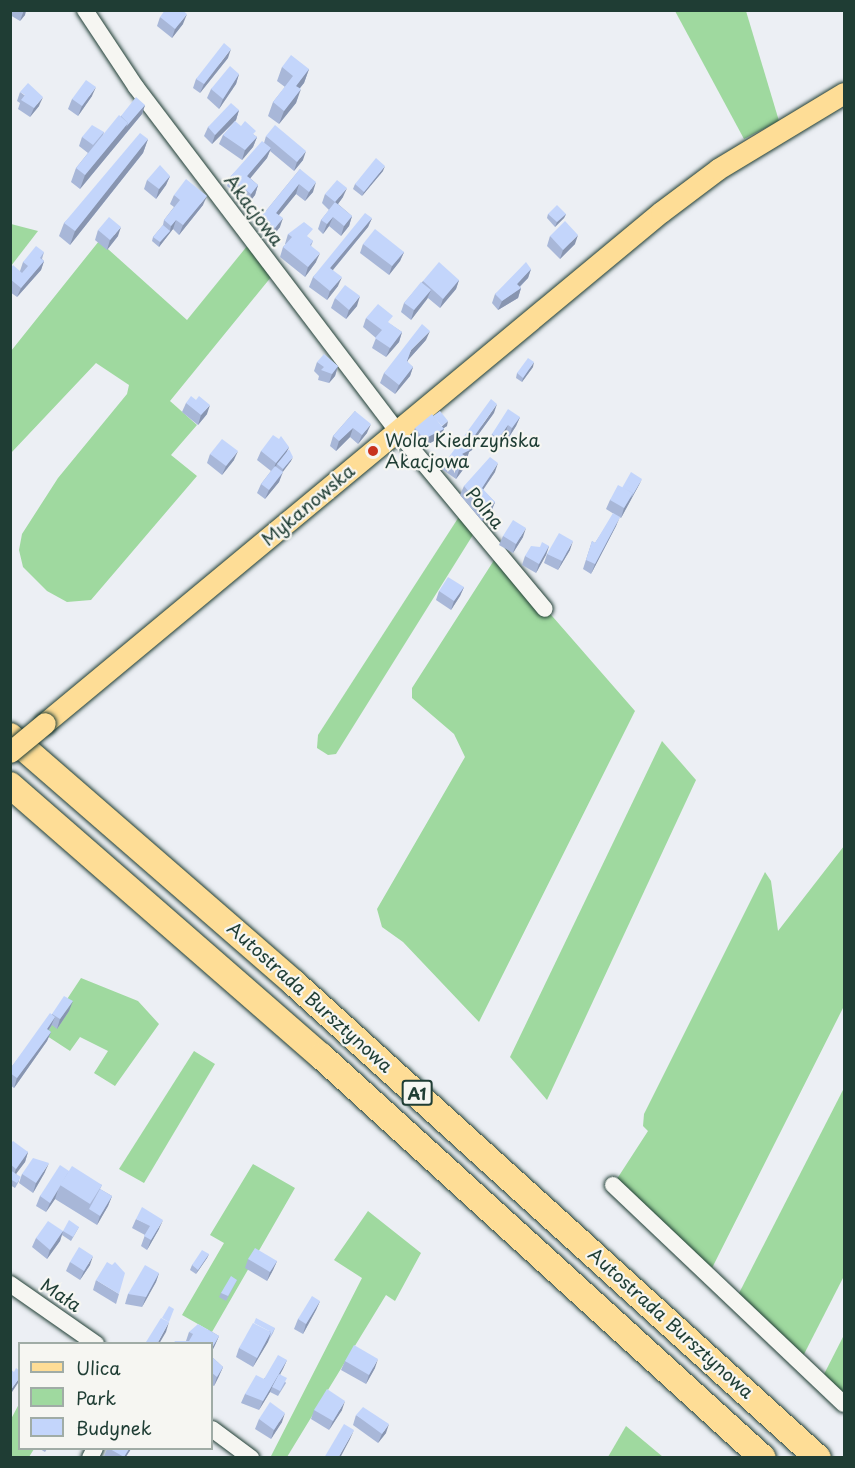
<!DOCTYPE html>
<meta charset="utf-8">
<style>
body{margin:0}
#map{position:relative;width:855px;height:1468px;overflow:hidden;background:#eceff4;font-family:"Playpen Sans",sans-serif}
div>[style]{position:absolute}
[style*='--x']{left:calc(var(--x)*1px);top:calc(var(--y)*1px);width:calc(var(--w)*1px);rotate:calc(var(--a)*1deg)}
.green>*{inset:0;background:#9fd99f}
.roads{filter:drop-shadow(0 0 2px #1f3d34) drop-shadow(0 0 2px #1f3d34)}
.minor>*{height:16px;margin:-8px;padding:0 8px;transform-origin:8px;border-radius:8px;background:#f6f6f2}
.major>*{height:21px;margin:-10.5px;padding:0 10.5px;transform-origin:10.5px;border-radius:10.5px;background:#fedd96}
.highway>*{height:26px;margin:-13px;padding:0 13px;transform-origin:13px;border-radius:13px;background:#fedd96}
.bridges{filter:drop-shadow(0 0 2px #1f3d34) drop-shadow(0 0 2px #1f3d34)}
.major-bridge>*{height:21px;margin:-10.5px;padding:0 10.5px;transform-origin:10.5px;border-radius:10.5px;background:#fedd96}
.wall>*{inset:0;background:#a8b7d8}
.shaded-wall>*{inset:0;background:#8895b0}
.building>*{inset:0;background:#c3d5fb}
.dots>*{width:16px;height:16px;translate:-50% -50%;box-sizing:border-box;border:3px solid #f6f6f2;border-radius:50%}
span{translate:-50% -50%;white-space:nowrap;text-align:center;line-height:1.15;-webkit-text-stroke:4.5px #f6f6f2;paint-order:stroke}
.shield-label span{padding:2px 4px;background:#f6f6f2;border:2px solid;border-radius:4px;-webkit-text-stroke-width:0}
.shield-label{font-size:16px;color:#1f3d34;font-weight:700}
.street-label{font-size:18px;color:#1f3d34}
.poi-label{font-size:18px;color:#1f3d34}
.left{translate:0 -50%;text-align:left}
.frame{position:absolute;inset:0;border:12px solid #1f3d34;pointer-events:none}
.legend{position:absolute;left:18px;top:1342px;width:195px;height:108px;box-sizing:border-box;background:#f6f6f2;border:2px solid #a0aca6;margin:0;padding:8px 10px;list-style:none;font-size:18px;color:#1f3d34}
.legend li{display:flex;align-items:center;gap:12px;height:30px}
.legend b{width:30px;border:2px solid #a0aca6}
</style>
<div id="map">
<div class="green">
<i style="clip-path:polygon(675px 11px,746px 11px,779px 121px,744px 139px)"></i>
<i style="clip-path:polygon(11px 224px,38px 231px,11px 266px)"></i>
<i style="clip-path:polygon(252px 240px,276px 271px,170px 401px,197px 425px,171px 455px,197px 476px,91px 600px,67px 602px,47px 591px,23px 567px,19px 550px,22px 534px,58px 478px,127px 394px,129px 385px,96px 363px,11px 453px,11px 351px,99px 241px,187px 320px)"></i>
<i style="clip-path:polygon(462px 512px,476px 530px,336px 754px,328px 755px,317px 748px,318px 735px)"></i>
<i style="clip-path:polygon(498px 554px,635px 711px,479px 1022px,403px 942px,382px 927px,377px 909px,465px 757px,454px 734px,412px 698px,412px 688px)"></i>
<i style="clip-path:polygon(662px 741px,696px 780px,547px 1100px,510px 1057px)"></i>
<i style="clip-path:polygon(844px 846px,844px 1006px,708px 1276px,613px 1185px,648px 1131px,643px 1126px,644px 1114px,765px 872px,771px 881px,778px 931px)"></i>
<i style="clip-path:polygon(81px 978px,138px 1001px,159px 1024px,115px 1086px,94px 1073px,108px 1051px,80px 1037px,70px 1051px,44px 1034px)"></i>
<i style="clip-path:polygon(194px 1051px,215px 1064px,144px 1183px,119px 1169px)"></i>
<i style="clip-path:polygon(844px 1088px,844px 1276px,800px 1362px,735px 1301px)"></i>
<i style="clip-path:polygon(253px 1164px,295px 1188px,212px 1332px,182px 1315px,224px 1243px,210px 1235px)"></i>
<i style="clip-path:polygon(368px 1211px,421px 1253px,395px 1301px,386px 1295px,287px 1457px,270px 1458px,362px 1278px,334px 1260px)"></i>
<i style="clip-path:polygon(844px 1335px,844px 1404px,820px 1382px)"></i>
<i style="clip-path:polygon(19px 1404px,20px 1448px,34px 1449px,29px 1457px,11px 1457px,11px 1419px)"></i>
<i style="clip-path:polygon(626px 1426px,663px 1457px,608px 1457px)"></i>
</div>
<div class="roads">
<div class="minor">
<i style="--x:85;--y:10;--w:92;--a:56.5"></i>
<i style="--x:136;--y:87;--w:432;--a:52.8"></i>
<i style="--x:397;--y:431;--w:231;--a:50.3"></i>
<i style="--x:613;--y:1185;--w:318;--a:43.5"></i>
<i style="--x:10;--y:1284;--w:105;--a:34.9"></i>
<i style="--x:212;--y:1429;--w:49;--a:36.6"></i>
<i style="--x:90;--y:1458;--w:11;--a:-63"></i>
</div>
<div class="major">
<i style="--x:45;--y:723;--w:800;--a:-39.68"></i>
<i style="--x:661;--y:212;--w:71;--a:-37"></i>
<i style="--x:718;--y:169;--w:147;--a:-31.1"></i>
</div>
<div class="highway">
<i style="--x:10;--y:736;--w:376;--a:41"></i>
<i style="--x:294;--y:983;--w:707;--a:42.19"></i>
<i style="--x:10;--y:785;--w:413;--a:41.1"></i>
<i style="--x:321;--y:1056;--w:597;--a:42.29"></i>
</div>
</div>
<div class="bridges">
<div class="major-bridge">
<i style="--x:10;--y:752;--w:45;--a:-39.6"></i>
</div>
</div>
<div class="wall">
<i style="clip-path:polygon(10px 10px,26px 10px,25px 15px,20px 21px,10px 15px)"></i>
<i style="clip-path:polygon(160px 17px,183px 24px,172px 38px,157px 26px)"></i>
<i style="clip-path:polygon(228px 58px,200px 93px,193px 88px,196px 79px)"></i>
<i style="clip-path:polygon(282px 67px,309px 69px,304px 83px,300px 88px,296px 103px,279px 124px,268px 116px,273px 102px,285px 87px,277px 81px)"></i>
<i style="clip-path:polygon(239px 74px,236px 84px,219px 109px,207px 98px,211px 89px)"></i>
<i style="clip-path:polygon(20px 92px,39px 106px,30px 117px,18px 109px,20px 103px,17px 101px)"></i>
<i style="clip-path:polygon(92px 96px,78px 116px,68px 109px,72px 99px)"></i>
<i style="clip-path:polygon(145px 105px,142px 114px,80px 189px,71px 182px,76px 168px,88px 153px,79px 146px,82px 137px,104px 132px,103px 136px,121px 116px)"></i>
<i style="clip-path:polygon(239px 110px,236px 120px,212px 144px,204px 136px,208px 127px)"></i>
<i style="clip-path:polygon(241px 126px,257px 137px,253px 147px,242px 160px,219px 144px,223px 135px)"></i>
<i style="clip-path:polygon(266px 136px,303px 160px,294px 171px,270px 151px,267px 158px,250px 178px,258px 185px,255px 195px,248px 204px,227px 186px,230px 177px,264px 143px)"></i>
<i style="clip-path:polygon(148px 139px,143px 153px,70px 245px,59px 236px,64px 223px)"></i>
<i style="clip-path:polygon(300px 169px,313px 192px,305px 201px,296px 194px,279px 215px,280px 227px,272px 237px,258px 226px,261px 217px)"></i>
<i style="clip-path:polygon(383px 171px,362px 196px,353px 189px,355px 184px)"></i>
<i style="clip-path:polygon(170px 176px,166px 185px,156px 199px,144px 189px,147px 180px)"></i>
<i style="clip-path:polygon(325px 194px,343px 197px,338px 204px,352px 216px,349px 226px,341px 236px,329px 226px,323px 234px,318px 229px,321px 220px,329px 210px,322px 203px)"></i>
<i style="clip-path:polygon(174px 195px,203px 205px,179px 235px,173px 229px,159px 247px,152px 241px,153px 237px,163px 225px,164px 220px,174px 207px,170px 204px)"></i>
<i style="clip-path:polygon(548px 214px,566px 214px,564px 218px,555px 227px,547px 218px)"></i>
<i style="clip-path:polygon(372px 218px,368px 227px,333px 270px,338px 286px,327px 300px,309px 287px,313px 277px)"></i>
<i style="clip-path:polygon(98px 230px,118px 236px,107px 250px,95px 240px)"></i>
<i style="clip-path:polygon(288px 234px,309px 238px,313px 241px,311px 246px,316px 262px,305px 277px,280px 257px,283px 247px,286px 244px,285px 244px)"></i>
<i style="clip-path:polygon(550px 236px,575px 244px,560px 259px,547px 246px)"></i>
<i style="clip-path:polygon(363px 244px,404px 252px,400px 261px,389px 275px,360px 253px)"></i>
<i style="clip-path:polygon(44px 252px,42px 259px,44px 261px,41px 270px,17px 297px,10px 292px,10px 269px,20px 271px,23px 262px)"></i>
<i style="clip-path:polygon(531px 269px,528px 278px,520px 287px,521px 288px,518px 298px,498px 310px,492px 303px,495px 294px)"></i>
<i style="clip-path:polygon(459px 280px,456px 289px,440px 308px,428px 298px,411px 320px,401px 312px,404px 303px,423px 281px)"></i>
<i style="clip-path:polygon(335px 298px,357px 306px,346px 319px,331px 308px)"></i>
<i style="clip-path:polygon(366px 318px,390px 324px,402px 332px,399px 342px,386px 357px,372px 348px,376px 338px,363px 327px)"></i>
<i style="clip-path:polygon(426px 340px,408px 360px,407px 362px,413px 367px,410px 376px,395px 394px,380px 383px,384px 373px)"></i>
<i style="clip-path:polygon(317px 362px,338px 366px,335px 376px,329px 383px,318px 380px,319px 376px,314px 371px)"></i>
<i style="clip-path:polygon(533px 367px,522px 382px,516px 378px,517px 373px)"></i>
<i style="clip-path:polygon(196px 400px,207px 414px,198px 425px,182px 412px,186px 403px)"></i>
<i style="clip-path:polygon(355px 411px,367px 433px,358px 444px,350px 437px,336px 451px,330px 446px,333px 436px)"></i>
<i style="clip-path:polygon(494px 413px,475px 439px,472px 450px,469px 452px,465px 467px,456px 479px,443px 470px,446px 461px)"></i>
<i style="clip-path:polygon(520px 417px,516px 426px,509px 437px,505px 434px,495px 448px,488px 443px,492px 434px)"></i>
<i style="clip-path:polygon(447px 426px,444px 428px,440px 438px,420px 448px,411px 437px,415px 428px)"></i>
<i style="clip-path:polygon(289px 447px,287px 451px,291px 461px,282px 472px,279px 482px,265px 499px,257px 493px,261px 484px,271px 471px,257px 460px,261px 451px)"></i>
<i style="clip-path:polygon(210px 454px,234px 460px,222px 475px,207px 463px)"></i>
<i style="clip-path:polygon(495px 472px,483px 490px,495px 502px,491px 512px,482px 521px,460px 495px,464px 486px)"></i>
<i style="clip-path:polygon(640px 483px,621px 518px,619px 517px,616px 526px,591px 574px,583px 569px,592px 541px,595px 543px,614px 514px,606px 509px,610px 500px,622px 488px)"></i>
<i style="clip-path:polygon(503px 536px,523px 537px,513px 553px,499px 545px)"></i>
<i style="clip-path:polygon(549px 546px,546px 555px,536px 573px,522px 565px,525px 556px,540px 547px)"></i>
<i style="clip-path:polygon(570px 550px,558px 570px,544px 563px,547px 554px)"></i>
<i style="clip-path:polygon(464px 587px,460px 596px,451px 610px,436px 600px,439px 591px)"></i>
<i style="clip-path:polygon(69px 1011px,57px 1029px,52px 1025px,49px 1030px,51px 1032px,47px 1041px,14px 1088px,10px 1085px,10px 1069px,52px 1014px)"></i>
<i style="clip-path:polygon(10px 1144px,28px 1152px,25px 1162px,16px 1173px,19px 1181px,15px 1188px,10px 1185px)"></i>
<i style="clip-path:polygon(69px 1171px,102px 1185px,100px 1189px,112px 1196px,108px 1206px,97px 1225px,55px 1199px,46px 1212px,36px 1206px,40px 1196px)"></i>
<i style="clip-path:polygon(45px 1172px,33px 1193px,19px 1183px,22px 1174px)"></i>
<i style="clip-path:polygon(136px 1219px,159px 1229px,147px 1250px,141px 1246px,145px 1235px,132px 1228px)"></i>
<i style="clip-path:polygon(79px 1227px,71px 1241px,62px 1235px,60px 1241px,47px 1259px,32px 1247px,36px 1238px)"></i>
<i style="clip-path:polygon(209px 1254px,207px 1258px,196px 1274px,190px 1270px,192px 1265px)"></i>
<i style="clip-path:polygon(248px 1259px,277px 1261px,273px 1270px,267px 1281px,245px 1268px)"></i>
<i style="clip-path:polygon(70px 1262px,90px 1265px,80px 1280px,66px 1271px)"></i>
<i style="clip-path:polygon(159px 1273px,156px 1282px,142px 1307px,125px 1304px,128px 1294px)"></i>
<i style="clip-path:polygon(96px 1280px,119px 1294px,116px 1304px,93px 1290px)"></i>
<i style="clip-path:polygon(237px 1280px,226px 1301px,219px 1297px,221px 1293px)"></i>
<i style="clip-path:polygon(320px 1301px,316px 1310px,303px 1334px,294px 1329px,298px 1319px)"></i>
<i style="clip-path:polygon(275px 1328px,273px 1333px,253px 1367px,236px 1357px,239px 1348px)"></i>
<i style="clip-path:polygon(209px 1330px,219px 1336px,215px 1345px,212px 1351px,212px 1344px,186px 1341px,189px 1332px)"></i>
<i style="clip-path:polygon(212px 1357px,223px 1367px,219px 1376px,214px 1386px,212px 1385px)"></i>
<i style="clip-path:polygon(287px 1360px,280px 1374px,286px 1383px,278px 1396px,270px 1392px,259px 1410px,241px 1403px,245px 1394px)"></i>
<i style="clip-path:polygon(345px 1361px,375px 1368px,366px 1384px,341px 1370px)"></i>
<i style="clip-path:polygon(314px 1410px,342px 1410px,329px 1430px,311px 1419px)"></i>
<i style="clip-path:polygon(356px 1415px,386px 1433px,378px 1443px,353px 1425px)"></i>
<i style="clip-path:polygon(259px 1419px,282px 1422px,271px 1439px,255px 1429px)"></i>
<i style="clip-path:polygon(40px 1449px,47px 1449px,45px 1452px)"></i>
<i style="clip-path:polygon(107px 1449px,131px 1449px,125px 1458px,106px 1458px,104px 1456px)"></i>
</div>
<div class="shaded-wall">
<i style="clip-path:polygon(24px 10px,26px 10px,25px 15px,20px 21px)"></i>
<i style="clip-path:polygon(187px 14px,183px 24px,172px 38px,175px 29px)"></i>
<i style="clip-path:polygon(231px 49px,228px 58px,200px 93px,204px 84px)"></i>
<i style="clip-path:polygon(309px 69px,304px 83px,291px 99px,296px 86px)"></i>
<i style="clip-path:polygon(239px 74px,236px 84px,219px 109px,223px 99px)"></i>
<i style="clip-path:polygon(96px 87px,92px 96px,78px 116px,82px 106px)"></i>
<i style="clip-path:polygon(301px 89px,296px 103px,279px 124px,284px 111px)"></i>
<i style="clip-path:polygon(43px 97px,39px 106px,30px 117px,34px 108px)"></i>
<i style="clip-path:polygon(145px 105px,142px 114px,80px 189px,85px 175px,128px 123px)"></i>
<i style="clip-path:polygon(239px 110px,236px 120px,212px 144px,215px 135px)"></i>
<i style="clip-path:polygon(257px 137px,253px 147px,242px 160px,245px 150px)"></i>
<i style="clip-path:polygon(148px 139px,143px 153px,70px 245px,75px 231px)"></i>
<i style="clip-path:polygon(271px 148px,267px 158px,244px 186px,247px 176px)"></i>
<i style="clip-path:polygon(306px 151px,303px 160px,294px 171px,297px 162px)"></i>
<i style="clip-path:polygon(385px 166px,383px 171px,362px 196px,364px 192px)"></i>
<i style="clip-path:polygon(170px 176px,166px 185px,156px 199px,159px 189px)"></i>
<i style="clip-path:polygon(316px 182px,313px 192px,305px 201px,309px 192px)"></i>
<i style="clip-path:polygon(299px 184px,296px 194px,273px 222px,276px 213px)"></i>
<i style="clip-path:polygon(258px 185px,255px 195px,248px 204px,251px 194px)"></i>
<i style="clip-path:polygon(347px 188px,343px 197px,332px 212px,335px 202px)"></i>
<i style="clip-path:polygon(207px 196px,203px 205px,179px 235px,183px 225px)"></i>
<i style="clip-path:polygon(566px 214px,564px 218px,555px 227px,557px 222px)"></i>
<i style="clip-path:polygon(352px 216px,349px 226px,341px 236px,344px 226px)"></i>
<i style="clip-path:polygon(333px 217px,329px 226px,323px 234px,327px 224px)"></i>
<i style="clip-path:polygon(283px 218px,280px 227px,272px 237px,275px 228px)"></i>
<i style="clip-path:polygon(372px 218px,368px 227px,327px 277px,330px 268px)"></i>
<i style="clip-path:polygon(176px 220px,173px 229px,159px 247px,160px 242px,170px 231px,171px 226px)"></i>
<i style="clip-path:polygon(121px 227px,118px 236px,107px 250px,110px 240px)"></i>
<i style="clip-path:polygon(578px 235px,575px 244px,560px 259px,563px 250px)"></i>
<i style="clip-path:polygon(404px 252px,400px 261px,389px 275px,392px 266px)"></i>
<i style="clip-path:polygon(320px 253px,316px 262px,305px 277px,308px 267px)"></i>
<i style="clip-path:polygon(44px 261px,41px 270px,17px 297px,21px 288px)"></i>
<i style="clip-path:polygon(531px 269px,528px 278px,513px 293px,517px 284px)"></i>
<i style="clip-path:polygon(342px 277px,338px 286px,327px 300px,330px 291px)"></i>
<i style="clip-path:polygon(459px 280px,456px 289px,440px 308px,443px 299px)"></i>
<i style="clip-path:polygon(521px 288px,518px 298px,498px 310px,502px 301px)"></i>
<i style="clip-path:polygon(431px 290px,427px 299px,411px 320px,414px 310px)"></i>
<i style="clip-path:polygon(360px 296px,357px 306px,346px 319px,349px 310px)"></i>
<i style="clip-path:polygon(430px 331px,426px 340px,408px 360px,403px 371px,411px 350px)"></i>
<i style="clip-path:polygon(402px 332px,399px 342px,386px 357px,390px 348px)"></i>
<i style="clip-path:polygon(534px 362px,533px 367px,522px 382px,523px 378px)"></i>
<i style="clip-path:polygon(338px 366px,335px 376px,329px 383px,332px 374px)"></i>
<i style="clip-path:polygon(413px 367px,410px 376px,395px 394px,399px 385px)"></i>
<i style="clip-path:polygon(497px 404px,494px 413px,472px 443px,476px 440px,472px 450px,469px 452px,466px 460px,462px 454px)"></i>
<i style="clip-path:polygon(210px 405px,207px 414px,198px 425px,201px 415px)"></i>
<i style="clip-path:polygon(520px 417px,516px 426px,509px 437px,512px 428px)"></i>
<i style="clip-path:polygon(448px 421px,447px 426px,442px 429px,444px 429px,440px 438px,420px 448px,424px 439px,439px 429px)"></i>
<i style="clip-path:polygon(371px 424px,367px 433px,358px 444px,362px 435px)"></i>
<i style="clip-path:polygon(508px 425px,505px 434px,495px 448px,498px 439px)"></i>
<i style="clip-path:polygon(353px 428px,350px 437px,336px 451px,339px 441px)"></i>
<i style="clip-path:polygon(289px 447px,285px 456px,277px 464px,275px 468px,272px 472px,276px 463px)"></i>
<i style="clip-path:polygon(238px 451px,234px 460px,222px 475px,226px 466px)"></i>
<i style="clip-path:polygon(293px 457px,291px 461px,282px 473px,283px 469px)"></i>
<i style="clip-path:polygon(468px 458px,465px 467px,456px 479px,459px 470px)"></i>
<i style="clip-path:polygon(498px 463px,495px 472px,478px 497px,482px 488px)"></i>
<i style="clip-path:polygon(283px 472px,279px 482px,265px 499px,269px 490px)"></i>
<i style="clip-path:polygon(642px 479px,640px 483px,621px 518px,624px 508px)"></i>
<i style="clip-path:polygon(495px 502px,491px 512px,482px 521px,485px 511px)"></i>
<i style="clip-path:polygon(620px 517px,616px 526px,591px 574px,595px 564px)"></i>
<i style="clip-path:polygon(526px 528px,523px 537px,513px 553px,516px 544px)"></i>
<i style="clip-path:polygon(573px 541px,570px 550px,558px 570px,562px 561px)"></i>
<i style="clip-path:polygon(549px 546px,546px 555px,536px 573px,539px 564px)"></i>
<i style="clip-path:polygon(464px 587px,460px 596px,451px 610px,454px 601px)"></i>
<i style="clip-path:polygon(73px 1001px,69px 1011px,57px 1029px,60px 1019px)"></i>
<i style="clip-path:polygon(55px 1017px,51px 1026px,43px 1038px,47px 1029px)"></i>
<i style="clip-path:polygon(51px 1032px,47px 1041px,14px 1088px,17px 1078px)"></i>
<i style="clip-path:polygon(28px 1152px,25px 1162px,13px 1178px,16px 1169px)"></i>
<i style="clip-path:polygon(49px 1163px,45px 1172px,33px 1193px,36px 1183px)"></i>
<i style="clip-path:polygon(58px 1190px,55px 1199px,46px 1212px,50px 1203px)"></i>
<i style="clip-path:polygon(112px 1196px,108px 1206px,97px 1225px,100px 1216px)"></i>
<i style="clip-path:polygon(163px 1220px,159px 1229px,147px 1250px,151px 1240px)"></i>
<i style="clip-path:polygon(63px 1231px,60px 1241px,47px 1259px,50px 1250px)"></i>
<i style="clip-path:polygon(209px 1254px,207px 1258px,196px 1274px,198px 1270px)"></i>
<i style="clip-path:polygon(93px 1256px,90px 1265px,80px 1280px,84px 1271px)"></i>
<i style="clip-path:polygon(277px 1261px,273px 1270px,267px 1281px,270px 1272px)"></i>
<i style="clip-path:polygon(159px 1273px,156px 1282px,142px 1307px,146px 1297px)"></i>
<i style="clip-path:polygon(320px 1301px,316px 1310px,303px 1334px,306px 1324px)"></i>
<i style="clip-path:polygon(169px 1322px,166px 1332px,159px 1344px,157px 1344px)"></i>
<i style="clip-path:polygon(271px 1332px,268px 1342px,253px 1367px,257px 1358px)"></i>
<i style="clip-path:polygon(219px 1336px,215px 1345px,212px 1351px,212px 1348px)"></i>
<i style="clip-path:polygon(378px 1359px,375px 1368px,366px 1384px,369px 1375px)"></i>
<i style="clip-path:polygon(287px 1360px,283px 1369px,273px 1387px,272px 1387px,270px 1392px,259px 1410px,263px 1401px)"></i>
<i style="clip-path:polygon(223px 1367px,219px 1376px,214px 1386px,217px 1377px)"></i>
<i style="clip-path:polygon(20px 1377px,18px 1383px,10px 1395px,10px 1391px)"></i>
<i style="clip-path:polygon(345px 1401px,342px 1410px,329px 1430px,333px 1421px)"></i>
<i style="clip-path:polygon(285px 1413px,282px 1422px,271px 1439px,274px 1430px)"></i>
<i style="clip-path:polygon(389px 1424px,386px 1433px,378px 1443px,382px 1434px)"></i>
<i style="clip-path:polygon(354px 1430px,350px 1439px,340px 1458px,338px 1458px)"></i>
<i style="clip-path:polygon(129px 1449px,131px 1449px,125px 1458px,123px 1458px)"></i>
</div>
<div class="building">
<i style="clip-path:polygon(165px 10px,182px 10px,187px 14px,175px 29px,160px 17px)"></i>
<i style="clip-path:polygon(224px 43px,231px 49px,204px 84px,196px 79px)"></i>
<i style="clip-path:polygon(291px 55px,309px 69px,296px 86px,301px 89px,284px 111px,273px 102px,293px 76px,282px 67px)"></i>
<i style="clip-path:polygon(230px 66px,239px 74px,223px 99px,211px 89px)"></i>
<i style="clip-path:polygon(86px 80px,96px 87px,82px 106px,72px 99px)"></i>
<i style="clip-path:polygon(28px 83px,43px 97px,34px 108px,21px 100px,25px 95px,20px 92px)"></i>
<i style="clip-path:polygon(136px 97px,145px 105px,126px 127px,128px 123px,121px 116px)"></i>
<i style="clip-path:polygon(231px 103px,239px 110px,215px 135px,208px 127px)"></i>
<i style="clip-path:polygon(119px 115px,128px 123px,85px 175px,76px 168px)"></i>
<i style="clip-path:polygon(235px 121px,241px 126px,245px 121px,256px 131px,253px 134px,257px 137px,245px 150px,223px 135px)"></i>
<i style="clip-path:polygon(92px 125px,104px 132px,93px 145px,82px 137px)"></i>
<i style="clip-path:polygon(275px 125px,306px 151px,297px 162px,266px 136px)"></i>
<i style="clip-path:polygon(140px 133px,148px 139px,75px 231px,64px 223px)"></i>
<i style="clip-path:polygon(262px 141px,271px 148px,247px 176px,258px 185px,251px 194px,230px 177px)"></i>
<i style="clip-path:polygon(376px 158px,385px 166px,364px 192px,355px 184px)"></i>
<i style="clip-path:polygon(160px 165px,170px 176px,159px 189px,147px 180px)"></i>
<i style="clip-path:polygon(300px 169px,316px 182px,309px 192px,299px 184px,276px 213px,283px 218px,275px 228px,261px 217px)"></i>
<i style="clip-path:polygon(186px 179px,207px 196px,183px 225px,176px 220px,171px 226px,164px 220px,180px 200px,174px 195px)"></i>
<i style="clip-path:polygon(337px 180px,347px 188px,335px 202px,352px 216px,344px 226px,333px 217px,327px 224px,321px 220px,335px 202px,325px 194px)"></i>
<i style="clip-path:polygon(557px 205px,566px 214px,557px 222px,548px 214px)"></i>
<i style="clip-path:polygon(365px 213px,372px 218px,330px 268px,342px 277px,330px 291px,313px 277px)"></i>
<i style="clip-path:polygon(109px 217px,121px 227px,110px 240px,98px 230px)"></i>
<i style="clip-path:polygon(565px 221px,578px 235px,563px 250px,550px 236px)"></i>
<i style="clip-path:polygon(304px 222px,313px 229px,307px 236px,313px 241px,310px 245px,320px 253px,308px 267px,283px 247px,292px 237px,288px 234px)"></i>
<i style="clip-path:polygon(163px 225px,170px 231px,160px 242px,153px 237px)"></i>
<i style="clip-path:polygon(375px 229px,404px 252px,392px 266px,363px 244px)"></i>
<i style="clip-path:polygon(36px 246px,44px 252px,40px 258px,44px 261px,21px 288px,10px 279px,10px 269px,13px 265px,22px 273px,28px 266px,23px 262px)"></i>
<i style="clip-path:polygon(439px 262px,459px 280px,443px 299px,423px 281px)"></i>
<i style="clip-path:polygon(526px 262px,531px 269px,517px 284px,521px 288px,502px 301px,495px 294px)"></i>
<i style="clip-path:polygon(421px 282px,431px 290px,414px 310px,404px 303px)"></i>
<i style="clip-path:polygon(345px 285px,360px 296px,349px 310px,335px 298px)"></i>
<i style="clip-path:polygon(378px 304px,393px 316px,388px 322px,402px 332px,390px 348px,375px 338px,382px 330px,366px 318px)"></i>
<i style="clip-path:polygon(422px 324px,430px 331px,411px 350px,407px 361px,413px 367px,399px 385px,384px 373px)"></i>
<i style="clip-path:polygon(324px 354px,338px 366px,332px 374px,321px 370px,324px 367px,317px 362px)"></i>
<i style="clip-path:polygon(528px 358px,534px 362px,523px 378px,517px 373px)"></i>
<i style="clip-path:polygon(191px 396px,196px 400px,199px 396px,210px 405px,201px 415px,186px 403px)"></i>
<i style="clip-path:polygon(491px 399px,497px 404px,475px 435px,476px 440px,467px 448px,470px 450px,462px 454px,468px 458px,459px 470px,446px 461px)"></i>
<i style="clip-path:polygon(508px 409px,520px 417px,512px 428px,508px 425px,498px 439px,492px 434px)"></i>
<i style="clip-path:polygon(355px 411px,371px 424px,362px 435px,353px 428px,339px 441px,333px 436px)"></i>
<i style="clip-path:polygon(440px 411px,448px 421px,442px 426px,433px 416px)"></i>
<i style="clip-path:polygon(432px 414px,444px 429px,424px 439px,415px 428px)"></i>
<i style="clip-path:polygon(273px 435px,279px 439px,281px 436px,289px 447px,276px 463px,261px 451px)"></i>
<i style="clip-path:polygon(222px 439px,238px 451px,226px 466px,210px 454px)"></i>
<i style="clip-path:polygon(289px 449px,293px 457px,283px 469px,277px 464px)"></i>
<i style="clip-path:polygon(490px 457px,498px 463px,482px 488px,495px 502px,485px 511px,464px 486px)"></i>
<i style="clip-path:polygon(275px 466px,283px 472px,269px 490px,261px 484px)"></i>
<i style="clip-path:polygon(631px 472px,642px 479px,631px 498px,633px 493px,622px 488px)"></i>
<i style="clip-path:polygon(618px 485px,633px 493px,624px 508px,610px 500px)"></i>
<i style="clip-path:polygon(613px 513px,620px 517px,595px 564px,586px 560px,592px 541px,595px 543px)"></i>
<i style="clip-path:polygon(513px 520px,526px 528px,516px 544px,503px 536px)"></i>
<i style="clip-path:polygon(559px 533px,573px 541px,562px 561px,547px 554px)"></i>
<i style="clip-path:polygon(542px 542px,549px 546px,539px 564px,525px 556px,531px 546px,540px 547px)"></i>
<i style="clip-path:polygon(448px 577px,464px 587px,454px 601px,439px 591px)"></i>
<i style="clip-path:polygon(64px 996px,73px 1001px,60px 1019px,52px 1014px)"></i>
<i style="clip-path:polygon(50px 1013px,55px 1017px,47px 1029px,51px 1032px,17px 1078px,10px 1073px,10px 1069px)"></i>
<i style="clip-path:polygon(13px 1141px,28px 1152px,16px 1169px,10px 1164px,10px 1144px)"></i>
<i style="clip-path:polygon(33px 1158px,49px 1163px,36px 1183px,22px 1174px)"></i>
<i style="clip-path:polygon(60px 1165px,69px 1171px,50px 1203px,40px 1196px)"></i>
<i style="clip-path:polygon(72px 1166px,102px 1185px,90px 1204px,60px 1185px)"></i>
<i style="clip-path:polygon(10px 1170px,21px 1177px,17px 1183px,10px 1179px)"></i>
<i style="clip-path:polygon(100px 1189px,112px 1196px,100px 1216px,89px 1209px)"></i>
<i style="clip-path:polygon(142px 1207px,163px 1220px,151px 1240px,144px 1236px,150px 1226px,136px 1219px)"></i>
<i style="clip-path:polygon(69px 1220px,79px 1227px,73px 1237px,63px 1231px)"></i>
<i style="clip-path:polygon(48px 1221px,63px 1231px,50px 1250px,36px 1238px)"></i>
<i style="clip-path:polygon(79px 1247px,93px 1256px,84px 1271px,70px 1262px)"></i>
<i style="clip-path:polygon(255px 1248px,277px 1261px,270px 1272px,248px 1259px)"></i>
<i style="clip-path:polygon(202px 1250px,209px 1254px,198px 1270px,192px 1265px)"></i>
<i style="clip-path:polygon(107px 1262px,112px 1265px,115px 1262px,125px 1273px,119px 1294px,96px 1280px)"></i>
<i style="clip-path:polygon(145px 1265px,159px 1273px,146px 1297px,128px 1294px)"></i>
<i style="clip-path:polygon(231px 1276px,237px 1280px,228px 1296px,221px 1293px)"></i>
<i style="clip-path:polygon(312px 1296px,320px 1301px,306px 1324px,298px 1319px)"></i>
<i style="clip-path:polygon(169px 1306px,174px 1309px,169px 1322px,162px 1318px)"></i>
<i style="clip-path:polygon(161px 1318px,169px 1322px,157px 1344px,149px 1344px,146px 1342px)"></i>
<i style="clip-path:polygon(256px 1318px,275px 1328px,270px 1337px,271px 1332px,254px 1323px)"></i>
<i style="clip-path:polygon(253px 1323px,271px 1332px,257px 1358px,239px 1348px)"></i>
<i style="clip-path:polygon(198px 1324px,219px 1336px,212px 1348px,212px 1344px,173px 1344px,175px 1341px,189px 1341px,193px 1334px,189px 1332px)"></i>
<i style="clip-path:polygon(354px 1345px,378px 1359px,369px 1375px,345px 1361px)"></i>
<i style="clip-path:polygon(278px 1355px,287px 1360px,263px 1401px,245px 1394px,256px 1375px,264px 1379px)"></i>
<i style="clip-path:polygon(212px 1357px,223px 1367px,217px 1377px,212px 1373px)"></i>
<i style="clip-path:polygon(16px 1368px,20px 1371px,20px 1377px,10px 1391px,10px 1369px,14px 1372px)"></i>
<i style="clip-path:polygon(279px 1374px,287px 1378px,280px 1391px,272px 1387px)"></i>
<i style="clip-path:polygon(327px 1389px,345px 1401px,333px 1421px,314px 1410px)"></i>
<i style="clip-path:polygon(270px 1402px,285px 1413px,274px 1430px,259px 1419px)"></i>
<i style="clip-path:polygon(363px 1407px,389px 1424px,382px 1434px,356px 1415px)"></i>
<i style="clip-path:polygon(344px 1424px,354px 1430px,338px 1458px,324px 1458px)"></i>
<i style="clip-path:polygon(110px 1449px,129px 1449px,124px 1457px)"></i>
</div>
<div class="dots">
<i style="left:373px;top:451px;background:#c8321e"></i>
</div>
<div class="shield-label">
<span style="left:417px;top:1093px">A1</span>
</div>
<div class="street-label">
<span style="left:254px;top:210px;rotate:53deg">Akacjowa</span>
<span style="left:308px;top:505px;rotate:-40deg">Mykanowska</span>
<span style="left:485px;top:508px;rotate:50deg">Polna</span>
<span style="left:310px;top:997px;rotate:42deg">Autostrada Bursztynowa</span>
<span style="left:61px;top:1295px;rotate:34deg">Mała</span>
<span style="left:671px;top:1323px;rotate:42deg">Autostrada Bursztynowa</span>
</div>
<div class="poi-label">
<span class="left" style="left:385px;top:451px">Wola Kiedrzyńska<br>Akacjowa</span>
</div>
<div class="frame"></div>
<ul class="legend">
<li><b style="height:8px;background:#fedd96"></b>Ulica</li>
<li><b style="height:16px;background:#9fd99f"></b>Park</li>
<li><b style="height:16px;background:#c3d5fb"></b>Budynek</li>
</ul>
</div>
